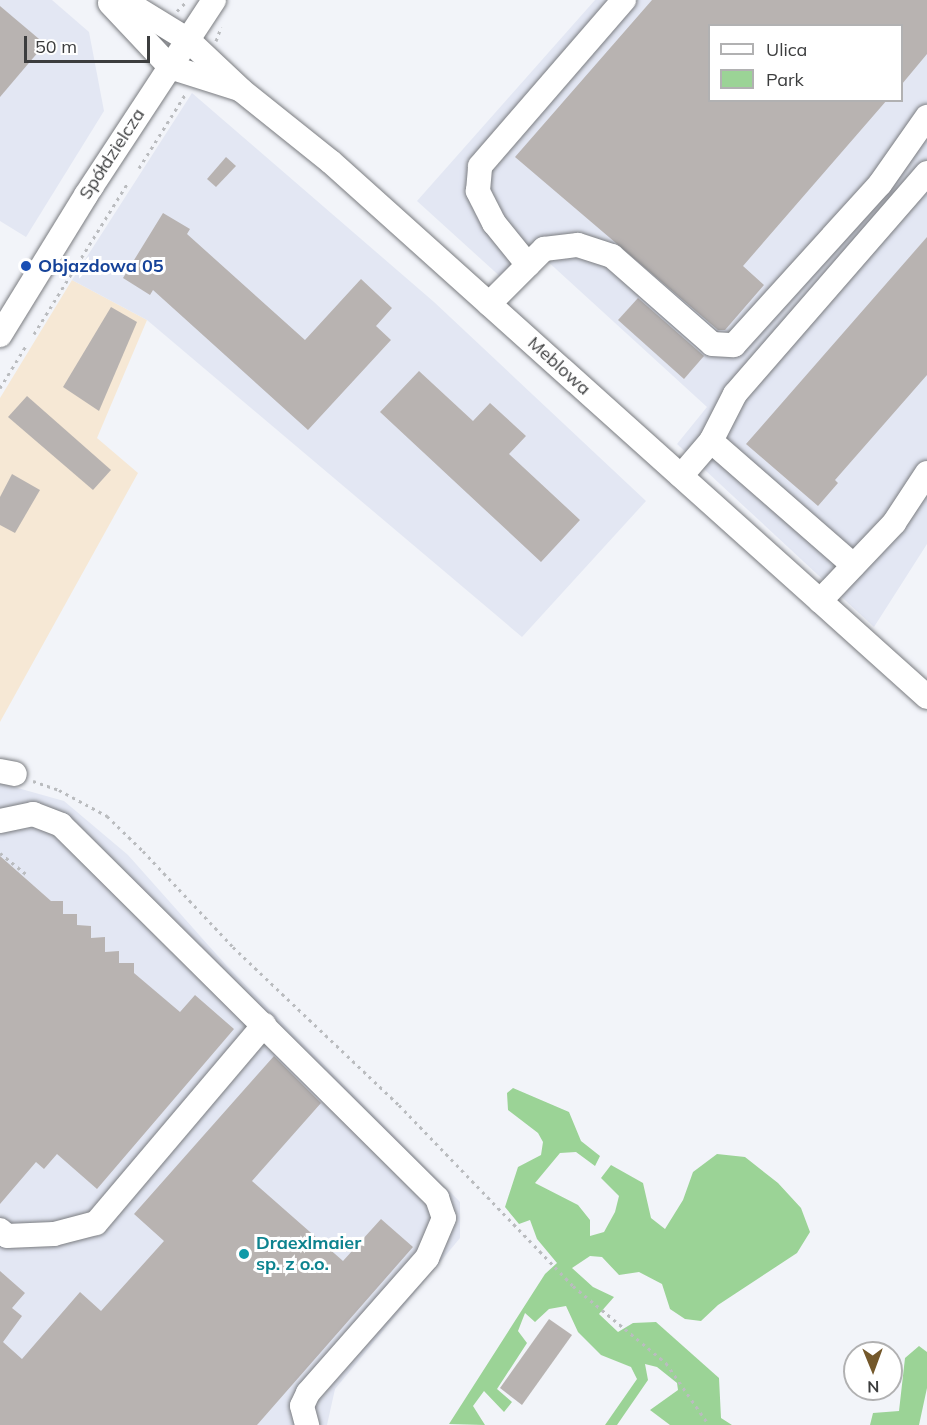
<!DOCTYPE html>
<meta charset="utf-8">
<style>
body{margin:0}
#map{position:relative;width:927px;height:1425px;overflow:hidden;background:#f2f4f9;font-family:Mulish,sans-serif}
div>[style]{position:absolute}
[style*='--x']{left:calc(var(--x)*1px);top:calc(var(--y)*1px);width:calc(var(--w)*1px);rotate:calc(var(--a)*1deg)}
.commercial>*{inset:0;background:#f6e8d5}
.built>*{inset:0;background:#e3e7f3}
.green>*{inset:0;background:#9bd396}
.building>*{inset:0;background:#b8b3b1}
.path>*{height:3px;margin-top:-1.5px;transform-origin:0;background:repeating-linear-gradient(90deg,#babcbf 0 3px,transparent 0 7.5px)}
.roads{filter:drop-shadow(0 0 2px #7a7c80) drop-shadow(0 0 2px #7a7c80)}
.minor>*{height:24px;margin:-12px;padding:0 12px;transform-origin:12px;border-radius:12px;background:#fff}
.dots>*{width:16px;height:16px;translate:-50% -50%;box-sizing:border-box;border:3px solid #fff;border-radius:50%}
span{translate:-50% -50%;white-space:nowrap;text-align:center;line-height:1.15;-webkit-text-stroke:6px #fff;paint-order:stroke}
.street-label{font-size:18px;color:#3c3d3e}
.transit-label{font-size:18px;color:#164399;font-weight:700}
.left{translate:0 -50%;text-align:left}
.culture-label{font-size:18px;color:#0d838f;font-weight:700}
.legend{position:absolute;left:708px;top:24px;width:195px;height:78px;box-sizing:border-box;background:#fff;border:2px solid #b1b1b2;margin:0;padding:8px 10px;list-style:none;font-size:18px;color:#3c3d3e}
.legend li{display:flex;align-items:center;gap:12px;height:30px}
.legend b{width:30px;border:2px solid #b1b1b2}
.north{position:absolute;left:843px;top:1341px;width:60px;height:60px;box-sizing:border-box;background:#fff;border:2px solid #b1b1b2;border-radius:50%;rotate:179deg;font-size:16px;font-weight:700;line-height:24px;text-align:center;color:#3c3d3e}
.north::after{content:'';display:block;margin:auto;width:21px;height:27px;background:#74582b;clip-path:polygon(50% 0,100% 100%,50% 72%,0 100%)}
.scale{position:absolute;left:24px;top:36px;width:126px;height:27px;box-sizing:border-box;border:3px solid #3c3d3e;border-top:0;padding-left:8px;font-size:18px;line-height:21px;white-space:nowrap;color:#3c3d3e;-webkit-text-stroke:4px #fff;paint-order:stroke}
</style>
<div id="map">
<div class="commercial">
<i style="clip-path:polygon(72px 280px,147px 320px,97px 438px,138px 473px,0 722px,0 398px)"></i>
</div>
<div class="built">
<i style="clip-path:polygon(0 0,52px 0,89px 32px,104px 111px,26px 237px,0 221px)"></i>
<i style="clip-path:polygon(evenodd,595px 0,927px 0,927px 544px,874px 627px,677px 444px,707px 407px,545px 259px,515px 290px,417px 201px,595px 0,710px 26px,902px 26px,902px 100px,710px 100px,710px 26px)"></i>
<i style="clip-path:polygon(192px 93px,434px 302px,646px 501px,522px 637px,147px 320px,72px 280px)"></i>
<i style="clip-path:polygon(0 783px,64px 801px,128px 855px,225px 964px,460px 1202px,460px 1238px,335px 1389px,327px 1425px,0 1425px)"></i>
</div>
<div class="green">
<i style="clip-path:polygon(513px 1088px,569px 1112px,581px 1141px,600px 1156px,595px 1166px,576px 1152px,560px 1153px,535px 1183px,578px 1205px,590px 1220px,590px 1236px,604px 1232px,615px 1212px,619px 1196px,601px 1178px,611px 1165px,643px 1183px,651px 1218px,665px 1229px,683px 1200px,693px 1172px,717px 1154px,745px 1157px,778px 1183px,801px 1208px,810px 1232px,797px 1253px,718px 1305px,701px 1321px,685px 1319px,670px 1309px,662px 1284px,639px 1272px,619px 1275px,602px 1257px,590px 1256px,572px 1268px,593px 1287px,614px 1297px,599px 1314px,618px 1332px,633px 1323px,656px 1322px,719px 1378px,721px 1418px,732px 1425px,670px 1425px,650px 1410px,678px 1390px,677px 1383px,657px 1367px,645px 1364px,648px 1380px,617px 1425px,605px 1425px,637px 1379px,631px 1367px,601px 1355px,578px 1332px,566px 1306px,549px 1309px,535px 1322px,525px 1313px,518px 1331px,527px 1343px,497px 1389px,512px 1402px,504px 1412px,484px 1391px,473px 1406px,485px 1425px,449px 1424px,545px 1274px,557px 1263px,537px 1239px,530px 1220px,519px 1224px,505px 1207px,518px 1167px,541px 1155px,543px 1142px,538px 1133px,508px 1110px,507px 1093px)"></i>
<i style="clip-path:polygon(919px 1346px,927px 1352px,927px 1388px,919px 1425px,870px 1425px,873px 1413px,899px 1411px,905px 1358px)"></i>
</div>
<div class="building">
<i style="clip-path:polygon(652px 0,927px 0,927px 54px,902px 84px,902px 26px,710px 26px,710px 100px,887px 100px,743px 266px,764px 285px,725px 330px,718px 330px,515px 157px)"></i>
<i style="clip-path:polygon(0 6px,45px 44px,0 97px)"></i>
<i style="clip-path:polygon(226px 157px,236px 166px,216px 187px,207px 179px)"></i>
<i style="clip-path:polygon(163px 213px,190px 229px,187px 234px,305px 340px,361px 279px,392px 308px,376px 326px,391px 340px,308px 430px,153px 290px,150px 295px,123px 278px)"></i>
<i style="clip-path:polygon(927px 237px,927px 375px,835px 480px,838px 483px,818px 506px,746px 444px)"></i>
<i style="clip-path:polygon(638px 298px,704px 356px,684px 379px,618px 320px)"></i>
<i style="clip-path:polygon(111px 307px,137px 322px,99px 411px,63px 387px)"></i>
<i style="clip-path:polygon(419px 371px,473px 421px,490px 403px,526px 436px,509px 454px,580px 520px,541px 562px,380px 412px)"></i>
<i style="clip-path:polygon(27px 396px,111px 470px,93px 490px,8px 417px)"></i>
<i style="clip-path:polygon(12px 474px,40px 490px,15px 533px,0 525px,0 497px)"></i>
<i style="clip-path:polygon(0 856px,51px 901px,63px 901px,63px 914px,77px 914px,77px 925px,91px 926px,91px 938px,105px 937px,105px 952px,119px 951px,119px 963px,134px 963px,134px 973px,180px 1012px,195px 995px,234px 1029px,97px 1189px,57px 1154px,44px 1169px,36px 1162px,0 1204px)"></i>
<i style="clip-path:polygon(274px 1056px,321px 1103px,252px 1181px,343px 1261px,381px 1219px,413px 1247px,257px 1425px,0 1425px,0 1271px,25px 1293px,12px 1308px,22px 1316px,3px 1342px,22px 1359px,80px 1292px,101px 1311px,164px 1241px,134px 1214px)"></i>
<i style="clip-path:polygon(549px 1319px,572px 1335px,522px 1405px,500px 1388px)"></i>
</div>
<div class="path">
<i style="--x:177;--y:11;--w:14;--a:-45"></i>
<i style="--x:216;--y:41;--w:15;--a:-70"></i>
<i style="--x:139;--y:168;--w:89;--a:-57.9"></i>
<i style="--x:34;--y:334;--w:176;--a:-58.2"></i>
<i style="--x:0;--y:388;--w:52;--a:-58.5"></i>
<i style="--x:33;--y:781;--w:28;--a:19"></i>
<i style="--x:59;--y:790;--w:55;--a:28.4"></i>
<i style="--x:107;--y:816;--w:50;--a:44.2"></i>
<i style="--x:143;--y:851;--w:132;--a:46.8"></i>
<i style="--x:233;--y:947;--w:229;--a:43.6"></i>
<i style="--x:399;--y:1105;--w:251;--a:46.1"></i>
<i style="--x:573;--y:1286;--w:121;--a:39.6"></i>
<i style="--x:666;--y:1363;--w:75;--a:55.3"></i>
<i style="--x:0;--y:853;--w:33;--a:39"></i>
</div>
<div class="roads">
<div class="minor">
<i style="--x:123;--y:0;--w:76;--a:31.6"></i>
<i style="--x:188;--y:40;--w:73;--a:43.3"></i>
<i style="--x:241;--y:90;--w:115;--a:38.7"></i>
<i style="--x:331;--y:162;--w:801;--a:41.91"></i>
<i style="--x:110;--y:3;--w:88;--a:46.8"></i>
<i style="--x:170;--y:67;--w:72;--a:17.7"></i>
<i style="--x:528;--y:265;--w:54;--a:-129"></i>
<i style="--x:494;--y:223;--w:36;--a:-117"></i>
<i style="--x:478;--y:191;--w:25;--a:-85"></i>
<i style="--x:480;--y:166;--w:220;--a:-49.1"></i>
<i style="--x:489;--y:304;--w:78;--a:-45"></i>
<i style="--x:544;--y:249;--w:34;--a:-7"></i>
<i style="--x:578;--y:245;--w:36;--a:18"></i>
<i style="--x:612;--y:256;--w:133;--a:41.3"></i>
<i style="--x:712;--y:344;--w:22;--a:3"></i>
<i style="--x:734;--y:345;--w:217;--a:-47.8"></i>
<i style="--x:880;--y:184;--w:82;--a:-55"></i>
<i style="--x:0;--y:335;--w:164;--a:-58.4"></i>
<i style="--x:86;--y:195;--w:233;--a:-56.7"></i>
<i style="--x:711;--y:441;--w:189;--a:41.1"></i>
<i style="--x:681;--y:476;--w:46;--a:-49.4"></i>
<i style="--x:711;--y:441;--w:53;--a:-62.9"></i>
<i style="--x:735;--y:394;--w:293;--a:-49"></i>
<i style="--x:820;--y:601;--w:108;--a:-46.5"></i>
<i style="--x:894;--y:523;--w:60;--a:-56.6"></i>
<i style="--x:0;--y:771;--w:15;--a:11"></i>
<i style="--x:0;--y:821;--w:34;--a:-12"></i>
<i style="--x:33;--y:814;--w:30;--a:21"></i>
<i style="--x:61;--y:825;--w:530;--a:44.77"></i>
<i style="--x:437;--y:1198;--w:21;--a:71"></i>
<i style="--x:444;--y:1218;--w:43;--a:113"></i>
<i style="--x:427;--y:1258;--w:180;--a:131.4"></i>
<i style="--x:308;--y:1393;--w:14;--a:115"></i>
<i style="--x:302;--y:1406;--w:20;--a:75"></i>
<i style="--x:0;--y:1230;--w:9;--a:41"></i>
<i style="--x:7;--y:1236;--w:47;--a:-2.4"></i>
<i style="--x:54;--y:1234;--w:43;--a:-14.7"></i>
<i style="--x:96;--y:1223;--w:260;--a:-49.7"></i>
</div>
</div>
<div class="dots">
<i style="left:26px;top:266px;background:#1a4fb4"></i>
<i style="left:244px;top:1254px;background:#0f9aa8"></i>
</div>
<div class="street-label">
<span style="left:112px;top:154px;rotate:-57deg">Spółdzielcza</span>
<span style="left:559px;top:366px;rotate:42deg">Meblowa</span>
</div>
<div class="transit-label">
<span class="left" style="left:38px;top:266px">Objazdowa 05</span>
</div>
<div class="culture-label">
<span class="left" style="left:256px;top:1254px">Draexlmaier<br>sp. z o.o.</span>
</div>
<ul class="legend">
<li><b style="height:8px;background:#fff"></b>Ulica</li>
<li><b style="height:16px;background:#9bd396"></b>Park</li>
</ul>
<div class="north">N</div>
<div class="scale">50 m</div>
</div>
